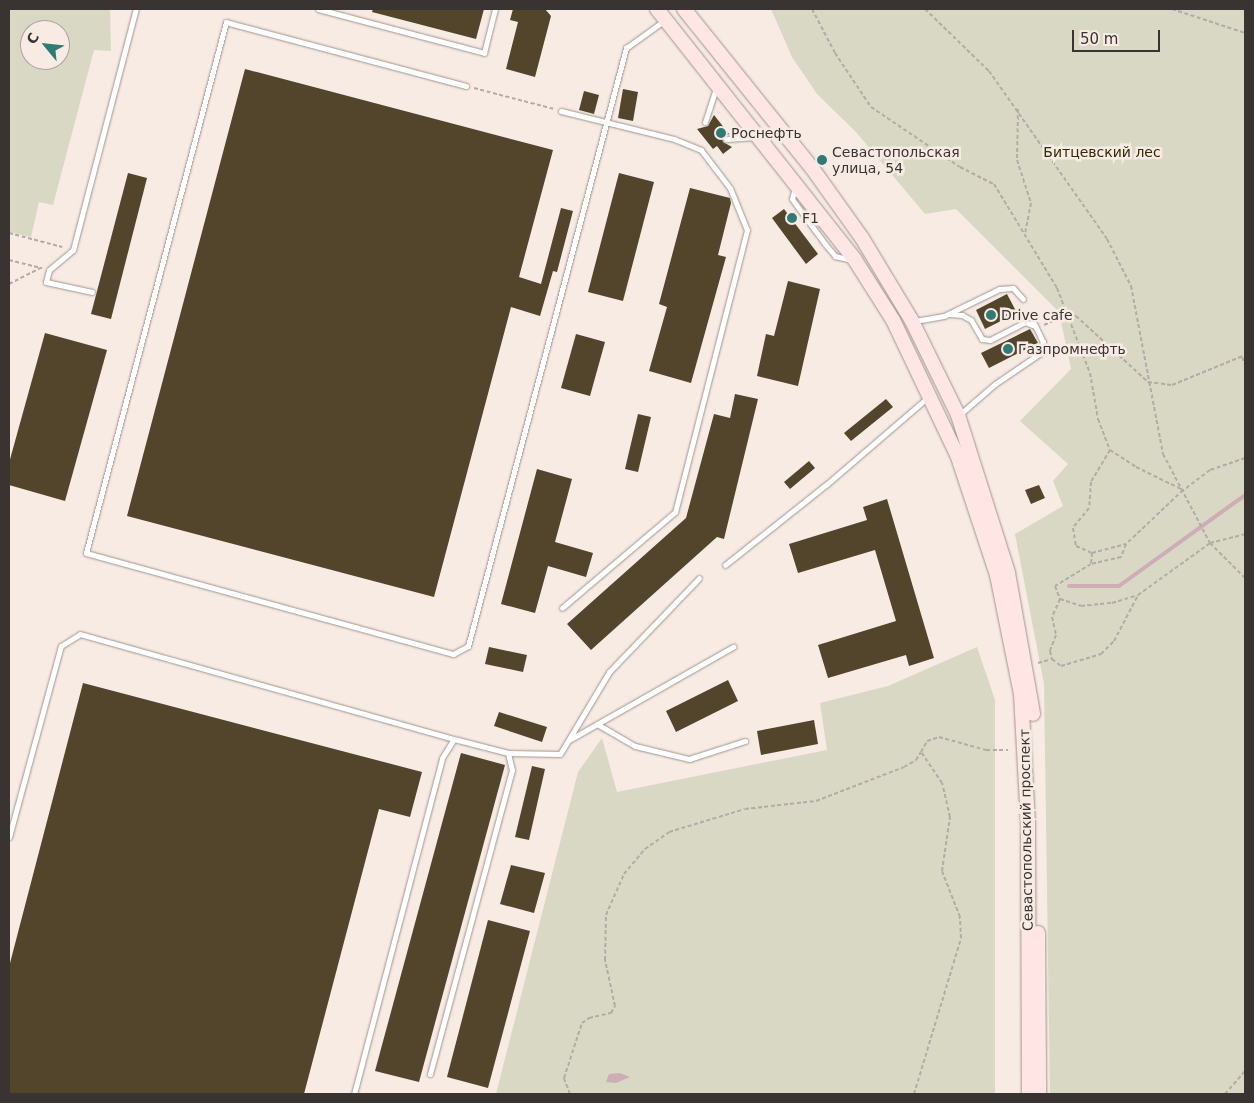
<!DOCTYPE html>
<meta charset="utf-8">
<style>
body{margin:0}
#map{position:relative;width:1254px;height:1103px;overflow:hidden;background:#f7ebe4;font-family:"DejaVu Sans",sans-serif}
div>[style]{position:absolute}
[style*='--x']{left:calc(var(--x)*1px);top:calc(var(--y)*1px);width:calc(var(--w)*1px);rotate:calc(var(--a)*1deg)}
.green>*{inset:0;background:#d8d8c5}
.water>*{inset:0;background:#cfadb7}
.stream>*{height:4px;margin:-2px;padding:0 2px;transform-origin:2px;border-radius:2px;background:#cfadb7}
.building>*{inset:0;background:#53442c}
.path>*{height:2px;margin-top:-1px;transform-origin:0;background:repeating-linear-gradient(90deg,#b5aba6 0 4px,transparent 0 6.5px)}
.roads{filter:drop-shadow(0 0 1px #a0958e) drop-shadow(0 0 1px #a0958e)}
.lane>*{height:5px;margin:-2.5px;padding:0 2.5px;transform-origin:2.5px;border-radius:2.5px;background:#fff}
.secondary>*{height:14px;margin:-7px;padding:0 7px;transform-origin:7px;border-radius:7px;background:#ffe6e4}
.dots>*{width:14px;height:14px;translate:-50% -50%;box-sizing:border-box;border:2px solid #f7ebe4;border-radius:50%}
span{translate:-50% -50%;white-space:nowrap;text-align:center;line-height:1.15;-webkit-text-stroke:5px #f7ebe4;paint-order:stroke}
.poi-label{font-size:14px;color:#393432}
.left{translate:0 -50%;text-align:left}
.park-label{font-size:14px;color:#2d2b02}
.street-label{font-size:14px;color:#393432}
.frame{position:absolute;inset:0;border:10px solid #393432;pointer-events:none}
.north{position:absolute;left:20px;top:20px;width:50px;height:50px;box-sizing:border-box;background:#f7ebe4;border:1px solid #aba29d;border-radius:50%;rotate:298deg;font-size:14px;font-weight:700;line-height:20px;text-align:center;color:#393432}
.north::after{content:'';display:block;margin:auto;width:18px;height:22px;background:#327a75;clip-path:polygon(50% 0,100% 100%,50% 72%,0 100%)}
.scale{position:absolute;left:1072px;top:30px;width:88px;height:22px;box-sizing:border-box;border:2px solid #393432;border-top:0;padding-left:6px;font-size:15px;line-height:18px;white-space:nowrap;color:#393432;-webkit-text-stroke:4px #f7ebe4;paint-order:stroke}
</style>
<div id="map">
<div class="green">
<i style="clip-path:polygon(evenodd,9px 9px,110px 9px,111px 51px,94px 50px,53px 205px,39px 202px,31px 237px,9px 232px,9px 9px,30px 30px,60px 30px,60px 60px,30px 60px,30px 30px)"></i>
<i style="clip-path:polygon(771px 9px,1245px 9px,1245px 1094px,1050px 1094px,1044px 684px,1015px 534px,1063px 506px,1053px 481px,1068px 464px,1020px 421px,1071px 369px,1059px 312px,956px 209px,925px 214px,856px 132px,817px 94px,792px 57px)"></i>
<i style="clip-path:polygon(977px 647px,995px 700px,995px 1094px,496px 1094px,578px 772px,602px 738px,617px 792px,827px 750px,820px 703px,888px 686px)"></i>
</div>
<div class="water">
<i style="clip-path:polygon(620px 1073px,630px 1077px,616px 1083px,606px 1082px,609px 1074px)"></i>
</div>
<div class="stream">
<i style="--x:1069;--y:586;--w:50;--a:0"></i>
<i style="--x:1119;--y:586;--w:155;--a:-35.8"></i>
</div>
<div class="building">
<i style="clip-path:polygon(373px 9px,484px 9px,476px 39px,372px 12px)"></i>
<i style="clip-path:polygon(513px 9px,545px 9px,551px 16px,535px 77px,506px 69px,518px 22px,510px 20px)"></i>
<i style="clip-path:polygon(245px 69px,553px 150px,519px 277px,541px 284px,561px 208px,573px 211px,557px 272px,553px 271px,540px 316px,511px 307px,434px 597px,127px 516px)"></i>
<i style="clip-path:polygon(623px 89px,638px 92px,633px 121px,618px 118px)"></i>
<i style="clip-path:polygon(584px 91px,599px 95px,594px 114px,579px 110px)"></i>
<i style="clip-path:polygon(714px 115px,729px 134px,722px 138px,723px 142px,732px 147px,723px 154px,717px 146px,713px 149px,697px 129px,708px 126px)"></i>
<i style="clip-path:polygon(128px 173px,147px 178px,111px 319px,91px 314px)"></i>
<i style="clip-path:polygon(619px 173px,654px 182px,623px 301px,588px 292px)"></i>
<i style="clip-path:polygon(690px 188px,730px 198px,731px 203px,718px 255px,726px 257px,691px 383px,649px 371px,667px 307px,659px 304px)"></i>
<i style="clip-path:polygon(784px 209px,818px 254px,806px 264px,772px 218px)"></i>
<i style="clip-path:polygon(788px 281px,820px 289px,798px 386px,757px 376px,766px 334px,774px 336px)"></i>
<i style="clip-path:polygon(1007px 294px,1017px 313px,985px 329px,976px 310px)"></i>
<i style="clip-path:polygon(1030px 329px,1038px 343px,989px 368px,981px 353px)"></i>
<i style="clip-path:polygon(45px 333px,107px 350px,65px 501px,9px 485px,9px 463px)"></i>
<i style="clip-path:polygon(576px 334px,605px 342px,590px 396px,561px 388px)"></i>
<i style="clip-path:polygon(735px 394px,758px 399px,724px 539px,717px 537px,591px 650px,567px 624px,686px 518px,714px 414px,730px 418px)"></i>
<i style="clip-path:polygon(886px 399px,893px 407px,851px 441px,844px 433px)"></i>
<i style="clip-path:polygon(638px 414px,651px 417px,638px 472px,625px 469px)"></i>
<i style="clip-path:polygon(809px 461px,815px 468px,790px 489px,784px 482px)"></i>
<i style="clip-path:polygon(537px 469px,572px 479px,555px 542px,593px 553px,586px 577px,548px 566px,535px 613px,501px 604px)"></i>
<i style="clip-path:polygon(1039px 485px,1045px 498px,1031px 504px,1025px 490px)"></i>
<i style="clip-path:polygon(887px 499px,934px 658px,909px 666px,906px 655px,828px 678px,818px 645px,896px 621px,875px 550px,798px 573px,789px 544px,867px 520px,863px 507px)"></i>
<i style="clip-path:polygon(489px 647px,527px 655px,523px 672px,485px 664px)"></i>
<i style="clip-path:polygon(728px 680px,738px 701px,676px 732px,666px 711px)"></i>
<i style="clip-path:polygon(83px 683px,422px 772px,410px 817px,379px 809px,304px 1094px,9px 1094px,9px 967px)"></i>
<i style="clip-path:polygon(499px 712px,547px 727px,542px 742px,494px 726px)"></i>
<i style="clip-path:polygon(814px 720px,818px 744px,761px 755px,757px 731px)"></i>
<i style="clip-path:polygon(461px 753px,505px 765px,419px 1082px,375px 1071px)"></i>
<i style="clip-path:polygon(532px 766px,545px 769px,529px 840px,515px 837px)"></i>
<i style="clip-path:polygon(511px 865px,545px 873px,534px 913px,500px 904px)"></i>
<i style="clip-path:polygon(488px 920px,530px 931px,488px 1088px,447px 1077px)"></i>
</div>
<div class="path">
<i style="--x:812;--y:9;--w:50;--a:62.4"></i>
<i style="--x:835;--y:53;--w:65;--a:56.3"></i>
<i style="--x:871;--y:107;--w:107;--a:34"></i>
<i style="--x:960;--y:167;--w:38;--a:27"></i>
<i style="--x:994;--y:184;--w:122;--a:58.8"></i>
<i style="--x:1057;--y:288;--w:91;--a:68.8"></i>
<i style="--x:1090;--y:373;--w:47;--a:80.1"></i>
<i style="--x:1098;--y:419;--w:33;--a:69"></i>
<i style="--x:1110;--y:450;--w:37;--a:121"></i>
<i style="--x:1091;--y:482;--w:26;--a:94"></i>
<i style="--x:1089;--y:508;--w:26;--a:129"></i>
<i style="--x:1073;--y:528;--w:18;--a:81"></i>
<i style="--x:1076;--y:546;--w:17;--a:24"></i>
<i style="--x:1092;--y:553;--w:35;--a:-15"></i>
<i style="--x:925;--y:9;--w:89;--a:44.1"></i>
<i style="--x:989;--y:71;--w:205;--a:54.9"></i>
<i style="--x:1107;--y:239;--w:53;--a:62.9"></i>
<i style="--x:1131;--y:286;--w:171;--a:79.2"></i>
<i style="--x:1163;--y:454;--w:101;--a:62.2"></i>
<i style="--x:1210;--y:543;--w:49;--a:45"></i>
<i style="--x:1172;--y:9;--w:77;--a:18.2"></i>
<i style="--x:474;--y:88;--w:83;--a:14.7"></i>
<i style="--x:1018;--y:109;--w:51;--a:91.1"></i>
<i style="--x:1017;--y:160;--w:45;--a:72"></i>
<i style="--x:1031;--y:203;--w:32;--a:101"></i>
<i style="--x:9;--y:233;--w:55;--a:14.8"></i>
<i style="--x:9;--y:260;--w:34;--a:14"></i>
<i style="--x:9;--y:284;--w:36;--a:-27"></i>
<i style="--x:1044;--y:325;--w:26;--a:-25"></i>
<i style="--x:1068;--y:314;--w:8;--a:14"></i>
<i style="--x:1076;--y:316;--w:98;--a:42.5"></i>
<i style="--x:1148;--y:382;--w:24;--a:7"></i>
<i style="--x:1172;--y:385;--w:79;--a:-22.3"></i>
<i style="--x:1242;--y:357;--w:8;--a:67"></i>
<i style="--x:1110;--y:450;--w:31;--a:33"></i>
<i style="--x:1136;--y:467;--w:52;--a:26.1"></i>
<i style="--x:1245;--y:458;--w:37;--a:161"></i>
<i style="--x:1210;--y:470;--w:34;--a:143"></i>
<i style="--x:1183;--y:490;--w:79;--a:136.5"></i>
<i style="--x:1126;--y:544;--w:14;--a:111"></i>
<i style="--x:1121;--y:557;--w:31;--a:167"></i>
<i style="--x:1091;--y:564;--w:42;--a:148.6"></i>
<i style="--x:1055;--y:586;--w:14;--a:69"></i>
<i style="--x:1060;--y:599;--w:22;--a:18"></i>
<i style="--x:1081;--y:606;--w:31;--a:-6"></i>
<i style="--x:1112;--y:603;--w:27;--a:-17"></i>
<i style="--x:1138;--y:595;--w:89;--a:-35.8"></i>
<i style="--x:1210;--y:543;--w:36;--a:-14"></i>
<i style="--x:1091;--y:563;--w:10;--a:-84"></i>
<i style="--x:1060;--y:599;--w:20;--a:114"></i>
<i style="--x:1052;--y:617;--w:18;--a:77"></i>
<i style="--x:1056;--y:635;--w:17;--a:111"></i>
<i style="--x:1050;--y:651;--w:8;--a:76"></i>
<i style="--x:1052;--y:659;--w:11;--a:38"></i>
<i style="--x:1061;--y:666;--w:42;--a:-16.7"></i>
<i style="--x:1101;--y:654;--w:18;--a:-45"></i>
<i style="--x:1114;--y:641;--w:52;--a:-62.4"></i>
<i style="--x:1038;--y:663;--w:15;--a:-16"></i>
<i style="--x:570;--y:1094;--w:17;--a:-111"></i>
<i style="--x:564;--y:1078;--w:58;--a:-71.9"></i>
<i style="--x:582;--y:1023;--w:9;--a:-36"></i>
<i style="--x:589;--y:1018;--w:23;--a:-13"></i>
<i style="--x:611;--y:1013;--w:8;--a:-60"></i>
<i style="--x:615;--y:1006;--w:47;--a:-102.3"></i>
<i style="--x:605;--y:960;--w:45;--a:-88.7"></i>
<i style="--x:606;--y:915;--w:45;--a:-66.3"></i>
<i style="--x:624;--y:874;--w:33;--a:-50"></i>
<i style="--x:645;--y:849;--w:29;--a:-35"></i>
<i style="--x:669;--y:832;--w:79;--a:-16.8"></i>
<i style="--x:745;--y:809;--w:71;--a:-6.4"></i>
<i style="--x:816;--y:801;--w:94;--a:-21.1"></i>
<i style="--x:904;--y:767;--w:14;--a:-30"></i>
<i style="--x:916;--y:760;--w:9;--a:-58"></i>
<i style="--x:914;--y:1094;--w:163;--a:-73.2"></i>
<i style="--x:961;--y:938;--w:21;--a:-93"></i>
<i style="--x:960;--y:917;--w:49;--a:-111.4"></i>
<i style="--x:942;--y:871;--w:55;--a:-81.6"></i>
<i style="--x:950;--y:817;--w:35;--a:-103"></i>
<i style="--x:942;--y:783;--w:37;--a:-124"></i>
<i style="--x:921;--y:752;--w:13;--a:-61"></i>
<i style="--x:927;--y:741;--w:13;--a:-18"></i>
<i style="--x:939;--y:737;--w:49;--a:15.5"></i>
<i style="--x:986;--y:750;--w:22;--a:0"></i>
<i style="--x:1225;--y:1094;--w:30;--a:-49"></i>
</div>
<div class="roads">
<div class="lane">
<i style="--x:318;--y:9;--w:172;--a:14.8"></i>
<i style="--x:484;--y:53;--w:45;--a:-76"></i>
<i style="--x:466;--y:86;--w:248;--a:-165.1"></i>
<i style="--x:226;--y:22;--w:549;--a:104.77"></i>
<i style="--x:86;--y:553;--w:381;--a:15.4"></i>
<i style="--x:453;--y:654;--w:17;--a:-28"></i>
<i style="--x:468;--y:646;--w:619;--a:-75.2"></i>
<i style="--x:626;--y:48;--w:48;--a:-35.7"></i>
<i style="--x:561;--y:111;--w:116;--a:13.9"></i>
<i style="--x:674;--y:139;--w:29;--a:22"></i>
<i style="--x:701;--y:150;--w:48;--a:52.7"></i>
<i style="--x:730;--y:188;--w:45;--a:68"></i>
<i style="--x:747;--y:230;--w:291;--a:104.3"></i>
<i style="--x:675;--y:512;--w:148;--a:139.7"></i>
<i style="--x:705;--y:122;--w:36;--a:-72"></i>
<i style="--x:726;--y:139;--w:29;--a:-4"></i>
<i style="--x:795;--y:187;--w:12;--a:104"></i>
<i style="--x:792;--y:199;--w:56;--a:53.7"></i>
<i style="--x:825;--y:244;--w:16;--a:50"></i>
<i style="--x:835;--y:256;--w:16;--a:14"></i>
<i style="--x:92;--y:292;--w:47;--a:-167.7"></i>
<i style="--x:46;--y:282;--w:12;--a:-76"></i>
<i style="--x:49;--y:270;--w:31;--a:-40"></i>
<i style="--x:73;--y:250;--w:249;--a:-75.4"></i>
<i style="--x:949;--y:314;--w:13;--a:4"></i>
<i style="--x:962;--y:315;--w:10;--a:29"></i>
<i style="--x:971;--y:320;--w:22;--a:60"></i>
<i style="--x:982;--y:339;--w:8;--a:7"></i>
<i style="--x:990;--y:340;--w:39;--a:-27"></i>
<i style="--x:1025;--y:322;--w:11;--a:22"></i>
<i style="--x:915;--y:321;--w:29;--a:-10"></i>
<i style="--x:944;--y:316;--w:61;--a:-26.1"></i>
<i style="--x:999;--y:289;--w:14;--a:-4"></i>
<i style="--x:1013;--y:288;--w:15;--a:48"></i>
<i style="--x:959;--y:415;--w:48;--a:-40.7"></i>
<i style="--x:995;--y:384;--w:53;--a:-34.3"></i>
<i style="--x:1039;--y:354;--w:13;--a:-72"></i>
<i style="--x:1043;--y:342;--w:25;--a:-116"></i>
<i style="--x:725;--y:565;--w:130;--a:-38.5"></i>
<i style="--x:827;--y:484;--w:132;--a:-40.7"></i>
<i style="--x:597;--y:724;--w:44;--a:30.1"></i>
<i style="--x:635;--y:746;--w:56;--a:13.5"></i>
<i style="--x:689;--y:759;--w:59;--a:-17.8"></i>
<i style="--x:569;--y:740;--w:189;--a:-29.6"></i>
<i style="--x:508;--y:753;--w:52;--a:1.1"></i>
<i style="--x:560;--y:754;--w:96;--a:-59.1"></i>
<i style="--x:609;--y:672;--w:130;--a:-46.2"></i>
<i style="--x:9;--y:837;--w:198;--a:-74.8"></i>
<i style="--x:61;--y:646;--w:22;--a:-32"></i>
<i style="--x:80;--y:634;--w:388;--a:15.7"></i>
<i style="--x:354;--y:1094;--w:347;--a:-75.3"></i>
<i style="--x:442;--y:758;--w:22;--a:-58"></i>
<i style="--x:454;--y:739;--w:56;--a:14.5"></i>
<i style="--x:508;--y:753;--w:17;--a:77"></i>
<i style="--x:512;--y:770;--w:315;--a:105.1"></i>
</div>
<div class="secondary">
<i style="--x:657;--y:9;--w:320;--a:51.7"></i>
<i style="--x:855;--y:260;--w:71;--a:57.7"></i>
<i style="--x:893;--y:320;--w:152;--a:64.6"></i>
<i style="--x:958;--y:457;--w:124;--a:71.7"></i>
<i style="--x:997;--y:575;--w:121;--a:78.6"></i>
<i style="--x:1021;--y:694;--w:128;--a:86.9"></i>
<i style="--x:1028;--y:822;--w:272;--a:89.8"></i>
<i style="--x:684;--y:9;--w:204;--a:51.2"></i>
<i style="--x:812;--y:168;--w:86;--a:54.5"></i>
<i style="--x:862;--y:238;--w:97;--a:58.9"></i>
<i style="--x:912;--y:321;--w:105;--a:63.9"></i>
<i style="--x:958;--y:415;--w:166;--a:72.4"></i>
<i style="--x:1008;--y:573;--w:143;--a:79.9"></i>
<i style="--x:1038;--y:933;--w:161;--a:89.6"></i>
</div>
</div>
<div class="dots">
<i style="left:721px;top:133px;background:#327a75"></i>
<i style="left:822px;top:160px;background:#327a75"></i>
<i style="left:792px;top:218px;background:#327a75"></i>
<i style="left:991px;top:315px;background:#327a75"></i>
<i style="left:1008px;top:349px;background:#327a75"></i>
</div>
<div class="poi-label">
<span class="left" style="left:731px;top:133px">Роснефть</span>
<span class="left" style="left:832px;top:160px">Севастопольская<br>улица, 54</span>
<span class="left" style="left:802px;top:218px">F1</span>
<span class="left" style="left:1001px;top:315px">Drive cafe</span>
<span class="left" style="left:1018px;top:349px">Газпромнефть</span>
</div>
<div class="park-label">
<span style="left:1102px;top:152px">Битцевский лес</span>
</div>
<div class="street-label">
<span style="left:1026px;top:830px;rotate:-91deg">Севастопольский проспект</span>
</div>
<div class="frame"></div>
<div class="north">С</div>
<div class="scale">50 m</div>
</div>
